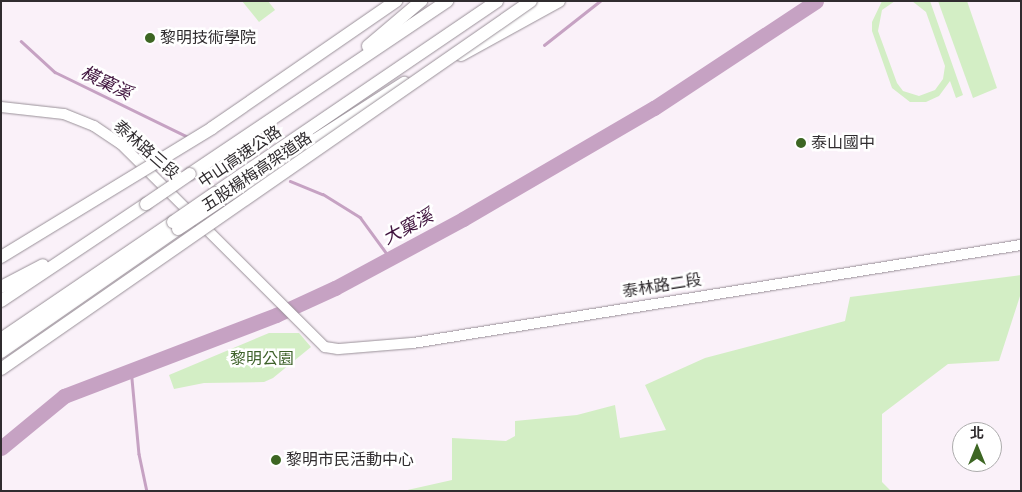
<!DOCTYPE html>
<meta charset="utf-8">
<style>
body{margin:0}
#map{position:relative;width:1022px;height:492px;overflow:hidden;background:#faf1f9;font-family:Raleway,"Noto Sans TC",sans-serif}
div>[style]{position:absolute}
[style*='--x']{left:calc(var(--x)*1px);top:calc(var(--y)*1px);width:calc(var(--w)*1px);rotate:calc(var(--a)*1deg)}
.green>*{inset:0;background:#d3eec5}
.stream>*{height:2.5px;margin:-1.25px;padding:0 1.25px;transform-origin:1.25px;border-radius:1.25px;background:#c6a2c3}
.river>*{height:15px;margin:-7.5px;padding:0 7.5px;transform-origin:7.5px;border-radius:7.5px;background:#c6a2c3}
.roads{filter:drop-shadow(0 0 1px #999098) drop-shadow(0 0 1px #999098)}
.secondary>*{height:10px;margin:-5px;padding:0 5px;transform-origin:5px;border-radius:5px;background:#fff}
.motorway>*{height:12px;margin:-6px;padding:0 6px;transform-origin:6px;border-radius:6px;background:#fff}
.bridges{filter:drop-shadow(0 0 1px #999098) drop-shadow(0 0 1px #999098)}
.motorway-bridge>*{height:12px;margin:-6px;padding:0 6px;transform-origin:6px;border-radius:6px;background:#fff}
.dots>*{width:14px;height:14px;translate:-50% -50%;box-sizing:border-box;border:2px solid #fff;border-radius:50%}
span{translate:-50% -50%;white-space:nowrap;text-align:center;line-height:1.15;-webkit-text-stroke:5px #fff;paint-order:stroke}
.poi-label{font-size:16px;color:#302c2f}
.left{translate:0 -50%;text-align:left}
.street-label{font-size:16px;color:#302c2f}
.park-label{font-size:16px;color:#3e612a}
.water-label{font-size:18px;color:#40143e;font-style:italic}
.frame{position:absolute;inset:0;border:2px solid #302c2f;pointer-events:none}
.north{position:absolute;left:952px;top:422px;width:50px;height:50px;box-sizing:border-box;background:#fff;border:1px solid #acabac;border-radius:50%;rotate:0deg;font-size:14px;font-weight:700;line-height:20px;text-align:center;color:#302c2f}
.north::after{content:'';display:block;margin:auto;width:18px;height:22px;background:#3d6623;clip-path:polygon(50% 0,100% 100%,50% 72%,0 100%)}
</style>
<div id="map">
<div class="green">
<i style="clip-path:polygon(242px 1px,268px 1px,275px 10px,259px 22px)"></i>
<i style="clip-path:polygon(895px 1px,882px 10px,878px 31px,897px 83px,903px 91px,919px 96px,935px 90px,943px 79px,945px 66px,926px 12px,912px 1px,930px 1px,963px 95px,956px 98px,950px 81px,939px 96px,926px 102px,910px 102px,892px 88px,872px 31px,872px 22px,882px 1px)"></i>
<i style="clip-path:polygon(938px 1px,967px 1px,997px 88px,973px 98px)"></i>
<i style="clip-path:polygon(1021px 275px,1021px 293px,999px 361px,948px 364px,882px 414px,882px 482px,891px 491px,403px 491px,452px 480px,452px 438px,506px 441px,515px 436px,515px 421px,577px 415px,615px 405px,620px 438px,666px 430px,645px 385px,705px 358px,845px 321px,850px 297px)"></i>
<i style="clip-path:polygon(269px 333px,299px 333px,311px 347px,273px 378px,264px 382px,204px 383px,174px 389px,169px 375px)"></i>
</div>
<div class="stream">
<i style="--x:21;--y:41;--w:46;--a:42.4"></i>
<i style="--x:55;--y:72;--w:148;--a:26"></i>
<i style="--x:544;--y:45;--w:71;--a:-38.2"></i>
<i style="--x:290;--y:181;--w:35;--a:22"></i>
<i style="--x:323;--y:194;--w:44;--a:31.9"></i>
<i style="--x:360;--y:217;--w:51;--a:53.8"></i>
<i style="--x:131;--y:368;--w:86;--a:84.7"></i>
<i style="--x:139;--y:454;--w:38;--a:78"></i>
</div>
<div class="river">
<i style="--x:1;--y:448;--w:82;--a:-39.5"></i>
<i style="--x:64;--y:396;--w:227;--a:-20.9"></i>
<i style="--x:276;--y:315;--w:65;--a:-24.6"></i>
<i style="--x:335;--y:288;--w:145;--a:-28.3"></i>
<i style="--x:463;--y:219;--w:221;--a:-30.2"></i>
<i style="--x:654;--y:108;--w:194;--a:-33.4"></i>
</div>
<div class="roads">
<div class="secondary">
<i style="--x:1;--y:107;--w:63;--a:6.3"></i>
<i style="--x:64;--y:114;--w:32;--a:22"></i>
<i style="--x:94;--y:126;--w:32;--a:34"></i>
<i style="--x:121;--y:144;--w:288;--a:44.9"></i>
<i style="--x:325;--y:347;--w:13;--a:9"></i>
<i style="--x:338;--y:349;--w:75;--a:-4.6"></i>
<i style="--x:413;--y:343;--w:616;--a:-9.16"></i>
</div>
<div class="motorway">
<i style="--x:516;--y:17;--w:32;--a:-30"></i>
<i style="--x:368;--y:46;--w:70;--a:-40.3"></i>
<i style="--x:461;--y:55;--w:112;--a:-28.9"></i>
<i style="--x:190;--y:174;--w:310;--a:-33.9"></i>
<i style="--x:215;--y:193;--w:341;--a:-34.2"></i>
<i style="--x:220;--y:201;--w:219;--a:-32.7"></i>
<i style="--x:1;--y:287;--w:47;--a:-27.6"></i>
<i style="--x:1;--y:301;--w:174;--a:-33.8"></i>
<i style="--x:1;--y:339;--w:208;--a:-34.2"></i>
<i style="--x:1;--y:352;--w:216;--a:-34.8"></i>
</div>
</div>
<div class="bridges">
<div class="motorway-bridge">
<i style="--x:146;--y:204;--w:53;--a:-34.3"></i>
<i style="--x:173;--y:222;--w:51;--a:-34.6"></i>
<i style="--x:178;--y:229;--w:50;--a:-33.7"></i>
<i style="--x:1;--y:257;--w:247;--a:-31.4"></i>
<i style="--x:212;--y:128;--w:224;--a:-34.6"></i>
<i style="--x:1;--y:369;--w:645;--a:-34.77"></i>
</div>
</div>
<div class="dots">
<i style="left:150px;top:38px;background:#3d6623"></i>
<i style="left:801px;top:143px;background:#3d6623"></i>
<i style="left:276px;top:460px;background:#3d6623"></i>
</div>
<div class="poi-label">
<span class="left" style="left:160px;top:38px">黎明技術學院</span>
<span class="left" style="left:811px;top:143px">泰山國中</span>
<span class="left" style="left:286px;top:460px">黎明市民活動中心</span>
</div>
<div class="street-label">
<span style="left:146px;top:150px;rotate:41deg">泰林路三段</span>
<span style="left:240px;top:157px;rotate:-34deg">中山高速公路</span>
<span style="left:257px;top:172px;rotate:-34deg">五股楊梅高架道路</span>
<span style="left:662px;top:286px;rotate:-9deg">泰林路二段</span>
</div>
<div class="park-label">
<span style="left:262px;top:359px">黎明公園</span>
</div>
<div class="water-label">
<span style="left:106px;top:83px;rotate:26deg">橫窠溪</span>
<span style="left:408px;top:227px;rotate:-28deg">大窠溪</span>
</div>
<div class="frame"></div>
<div class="north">北</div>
</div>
